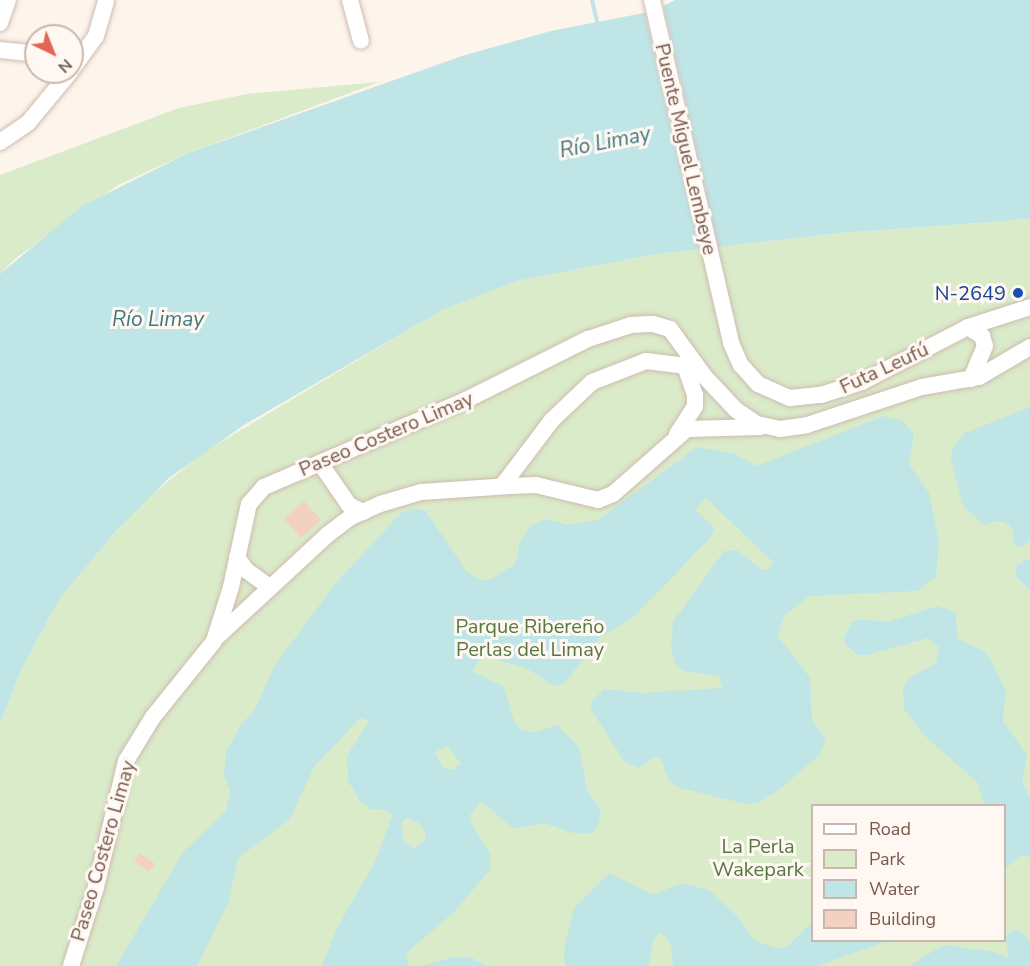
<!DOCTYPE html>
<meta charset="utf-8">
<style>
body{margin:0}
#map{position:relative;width:1030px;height:966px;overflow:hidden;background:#fdf4eb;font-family:"Nunito Sans",sans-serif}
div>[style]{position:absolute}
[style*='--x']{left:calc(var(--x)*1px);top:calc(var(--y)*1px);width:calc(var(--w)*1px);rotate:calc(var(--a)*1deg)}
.green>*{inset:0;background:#daebc9}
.water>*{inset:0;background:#bfe5e7}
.pier>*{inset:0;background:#fdf4eb}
.stream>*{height:4px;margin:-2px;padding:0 2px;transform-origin:2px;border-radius:2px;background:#bfe5e7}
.building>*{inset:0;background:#f2d1c3}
.roads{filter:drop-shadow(0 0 2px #cfbbb0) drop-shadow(0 0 2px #cfbbb0)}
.minor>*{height:16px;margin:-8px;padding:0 8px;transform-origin:8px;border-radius:8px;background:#fff}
.dots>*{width:16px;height:16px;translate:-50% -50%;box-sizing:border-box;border:3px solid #fff8f2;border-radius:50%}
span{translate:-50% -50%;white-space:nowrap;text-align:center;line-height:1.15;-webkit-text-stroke:6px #fff8f2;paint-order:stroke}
.street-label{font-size:20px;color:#78594d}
.transit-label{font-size:20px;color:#164399}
.right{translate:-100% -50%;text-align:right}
.park-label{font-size:20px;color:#577842}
.water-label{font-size:21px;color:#40787c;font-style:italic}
.legend{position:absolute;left:811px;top:804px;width:195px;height:138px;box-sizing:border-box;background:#fff8f2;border:2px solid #c9b8b0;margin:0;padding:8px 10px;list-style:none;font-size:18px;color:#78594d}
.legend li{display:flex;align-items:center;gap:12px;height:30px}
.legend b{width:30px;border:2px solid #c9b8b0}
.north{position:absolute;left:24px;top:24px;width:60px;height:60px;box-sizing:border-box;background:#fff8f2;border:2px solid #c9b8b0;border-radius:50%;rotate:137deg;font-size:16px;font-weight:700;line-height:24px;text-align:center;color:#78594d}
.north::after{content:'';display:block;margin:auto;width:21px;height:27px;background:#e46553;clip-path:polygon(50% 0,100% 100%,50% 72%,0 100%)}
</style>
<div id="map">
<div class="green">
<i style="clip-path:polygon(379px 82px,186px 154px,118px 185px,16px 258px,0 274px,0 175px,179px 108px,247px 94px)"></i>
<i style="clip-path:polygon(evenodd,1030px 219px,1030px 966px,0 966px,0 724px,21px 670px,60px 598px,79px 574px,139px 505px,204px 452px,443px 309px,517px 281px,657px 254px,841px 233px,1030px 219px,812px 806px,1004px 806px,1004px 940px,812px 940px,812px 806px)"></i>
</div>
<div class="water">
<i style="clip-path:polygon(675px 0,1030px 0,1030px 219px,841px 233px,657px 254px,517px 281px,444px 309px,244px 425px,169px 478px,116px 531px,60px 598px,21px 670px,0 724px,0 274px,82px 206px,186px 154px,462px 56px,551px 31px,654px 11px)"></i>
<i style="clip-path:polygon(1030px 407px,1030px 542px,1018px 547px,1013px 544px,1013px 531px,1009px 525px,998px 521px,984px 525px,963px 506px,951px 459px,953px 448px,965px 433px)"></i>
<i style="clip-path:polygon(evenodd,883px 416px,903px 421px,914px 434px,909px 464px,929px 493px,939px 542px,936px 576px,918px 591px,809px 596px,784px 616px,778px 636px,810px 678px,812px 720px,826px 739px,820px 754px,779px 790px,758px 803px,746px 804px,680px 788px,668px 780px,661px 759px,655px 757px,639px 768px,625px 762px,591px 710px,592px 701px,604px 689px,640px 693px,722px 688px,719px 676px,683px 671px,676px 665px,671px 648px,673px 622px,724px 551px,737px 550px,762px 570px,769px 569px,773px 562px,706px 498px,695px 510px,714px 528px,711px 537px,634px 617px,599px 638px,564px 684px,552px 685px,528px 669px,483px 655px,472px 671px,504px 687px,514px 721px,521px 730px,534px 732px,557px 725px,579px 747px,587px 790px,601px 810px,598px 827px,591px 833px,573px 833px,544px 823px,514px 829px,481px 801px,470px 815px,472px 825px,490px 854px,490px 870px,454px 912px,411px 949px,406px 956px,409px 966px,322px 966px,337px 928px,376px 860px,392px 816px,386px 810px,370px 809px,360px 801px,348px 781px,347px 756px,369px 721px,360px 718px,314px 767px,290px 819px,238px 858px,228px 903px,197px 966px,116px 966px,184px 851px,226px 811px,230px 792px,224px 774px,226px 752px,241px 725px,255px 709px,275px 665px,336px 583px,400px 514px,410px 509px,425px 510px,467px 572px,482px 581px,492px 579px,515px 564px,520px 541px,531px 526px,546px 519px,569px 525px,598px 520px,697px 447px,733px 453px,757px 466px,883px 416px,447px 746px,461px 763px,452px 770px,442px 767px,435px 752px,447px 746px,883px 416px,406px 818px,418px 822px,425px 831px,425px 840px,414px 849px,403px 840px,402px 822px,406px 818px)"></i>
<i style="clip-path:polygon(1024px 560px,1030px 560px,1030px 590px,1015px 576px,1017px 565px)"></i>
<i style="clip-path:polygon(938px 606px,956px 613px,957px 638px,985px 652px,992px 662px,1006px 691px,1003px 721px,1027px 755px,1022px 782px,1030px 798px,1030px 857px,1021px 856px,1005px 869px,1004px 806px,984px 805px,978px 783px,925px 736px,904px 709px,903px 687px,909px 678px,936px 663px,939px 647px,928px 638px,867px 655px,857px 655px,845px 644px,844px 637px,852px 622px,862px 619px,887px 622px)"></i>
<i style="clip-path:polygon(609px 873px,653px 895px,681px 883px,709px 890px,736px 915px,755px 941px,778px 948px,788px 946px,812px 923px,812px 940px,888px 941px,817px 966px,673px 966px,671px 945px,661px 932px,654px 939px,649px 966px,565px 966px,564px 950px,574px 908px)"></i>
<i style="clip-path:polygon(1018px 930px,1030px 941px,1030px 966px,909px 966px,943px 945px,994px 952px,1009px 958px,1006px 939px,1009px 933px)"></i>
<i style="clip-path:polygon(454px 957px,472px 958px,487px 966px,422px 966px)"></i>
</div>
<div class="pier">
<i style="clip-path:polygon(663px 4px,719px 250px,700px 252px,644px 9px)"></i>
</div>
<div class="stream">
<i style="--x:592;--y:0;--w:27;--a:77"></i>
</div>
<div class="building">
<i style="clip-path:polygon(304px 501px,321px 520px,301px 538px,284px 519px)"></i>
<i style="clip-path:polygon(140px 853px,155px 864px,149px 872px,134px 861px)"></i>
</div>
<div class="roads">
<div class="minor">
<i style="--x:350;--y:0;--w:42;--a:75"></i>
<i style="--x:652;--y:0;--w:352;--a:77"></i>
<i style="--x:731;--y:343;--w:24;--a:66"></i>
<i style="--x:741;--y:365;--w:25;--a:48"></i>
<i style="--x:758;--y:384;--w:35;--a:24"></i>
<i style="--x:790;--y:398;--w:31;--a:-6"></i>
<i style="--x:821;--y:395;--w:43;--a:-17.6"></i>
<i style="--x:862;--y:382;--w:119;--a:-27.4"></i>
<i style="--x:968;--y:327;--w:65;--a:-17.9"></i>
<i style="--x:0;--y:23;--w:24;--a:-71"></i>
<i style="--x:0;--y:50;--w:36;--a:6"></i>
<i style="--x:72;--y:69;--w:41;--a:-54"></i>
<i style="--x:96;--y:36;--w:37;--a:-74"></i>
<i style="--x:0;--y:142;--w:34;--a:-34"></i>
<i style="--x:28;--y:123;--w:66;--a:-50.5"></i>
<i style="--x:968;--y:327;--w:17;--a:33"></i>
<i style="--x:982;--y:336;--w:10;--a:73"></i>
<i style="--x:985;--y:346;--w:36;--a:113"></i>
<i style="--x:677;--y:434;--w:33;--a:-57"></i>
<i style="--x:695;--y:406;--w:11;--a:-90"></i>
<i style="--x:695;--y:395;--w:31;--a:-109"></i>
<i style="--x:320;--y:463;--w:51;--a:55.4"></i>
<i style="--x:349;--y:505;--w:16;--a:27"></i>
<i style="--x:502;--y:486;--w:83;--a:-52.9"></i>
<i style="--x:552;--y:420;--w:55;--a:-43.5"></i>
<i style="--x:592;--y:382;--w:58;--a:-21.3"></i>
<i style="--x:646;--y:361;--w:39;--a:7"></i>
<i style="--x:685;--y:366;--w:10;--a:-24"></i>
<i style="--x:237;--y:557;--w:16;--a:55"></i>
<i style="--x:246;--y:570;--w:29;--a:36"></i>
<i style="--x:218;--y:636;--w:149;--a:-42.8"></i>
<i style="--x:327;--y:535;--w:30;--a:-37"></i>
<i style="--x:351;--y:517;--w:32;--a:-24"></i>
<i style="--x:380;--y:504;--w:43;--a:-16.3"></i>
<i style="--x:421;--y:492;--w:89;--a:-3.9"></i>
<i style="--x:510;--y:486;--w:26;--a:-2"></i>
<i style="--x:536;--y:485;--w:64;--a:13.6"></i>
<i style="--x:598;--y:500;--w:16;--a:-22"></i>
<i style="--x:613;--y:494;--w:98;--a:-41.3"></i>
<i style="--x:687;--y:429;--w:74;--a:-1.5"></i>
<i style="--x:71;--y:966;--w:83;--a:-72.4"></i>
<i style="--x:96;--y:887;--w:130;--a:-76.6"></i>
<i style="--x:126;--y:761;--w:52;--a:-58.5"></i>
<i style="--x:153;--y:717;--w:97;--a:-51.2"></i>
<i style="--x:214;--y:641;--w:57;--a:-72.5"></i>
<i style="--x:231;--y:587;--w:85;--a:-77.8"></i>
<i style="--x:249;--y:504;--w:23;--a:-49"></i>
<i style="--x:264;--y:487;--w:218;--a:-23.3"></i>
<i style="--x:464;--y:401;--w:139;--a:-26.6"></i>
<i style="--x:588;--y:339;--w:45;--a:-18"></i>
<i style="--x:631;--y:325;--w:22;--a:-3"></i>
<i style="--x:653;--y:324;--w:18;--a:16"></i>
<i style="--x:670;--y:329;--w:59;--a:53.9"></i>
<i style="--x:705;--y:377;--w:45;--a:46.8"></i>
<i style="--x:736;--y:410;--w:25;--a:34"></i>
<i style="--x:757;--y:424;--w:24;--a:12"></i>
<i style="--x:780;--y:429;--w:27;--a:-8"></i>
<i style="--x:807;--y:425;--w:121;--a:-18.3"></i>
<i style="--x:922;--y:387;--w:58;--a:-10"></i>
<i style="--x:979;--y:377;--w:59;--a:-30.5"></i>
</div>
</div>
<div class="dots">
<i style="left:1018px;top:293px;background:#1a4fb4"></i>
</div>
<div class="street-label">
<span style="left:686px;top:149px;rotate:77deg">Puente Miguel Lembeye</span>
<span style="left:884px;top:368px;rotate:-25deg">Futa Leufú</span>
<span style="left:386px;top:434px;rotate:-23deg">Paseo Costero Limay</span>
<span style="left:103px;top:851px;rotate:-74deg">Paseo Costero Limay</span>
</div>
<div class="transit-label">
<span class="right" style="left:1006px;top:293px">N-2649</span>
</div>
<div class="park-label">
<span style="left:530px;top:638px">Parque Ribereño<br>Perlas del Limay</span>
<span style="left:758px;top:858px">La Perla<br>Wakepark</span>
</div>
<div class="water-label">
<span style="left:605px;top:142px;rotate:-11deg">Río Limay</span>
<span style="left:158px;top:319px">Río Limay</span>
</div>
<ul class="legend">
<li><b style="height:8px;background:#fff"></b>Road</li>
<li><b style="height:16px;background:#daebc9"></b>Park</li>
<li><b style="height:16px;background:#bfe5e7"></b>Water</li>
<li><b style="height:16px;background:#f2d1c3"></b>Building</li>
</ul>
<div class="north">N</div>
</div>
